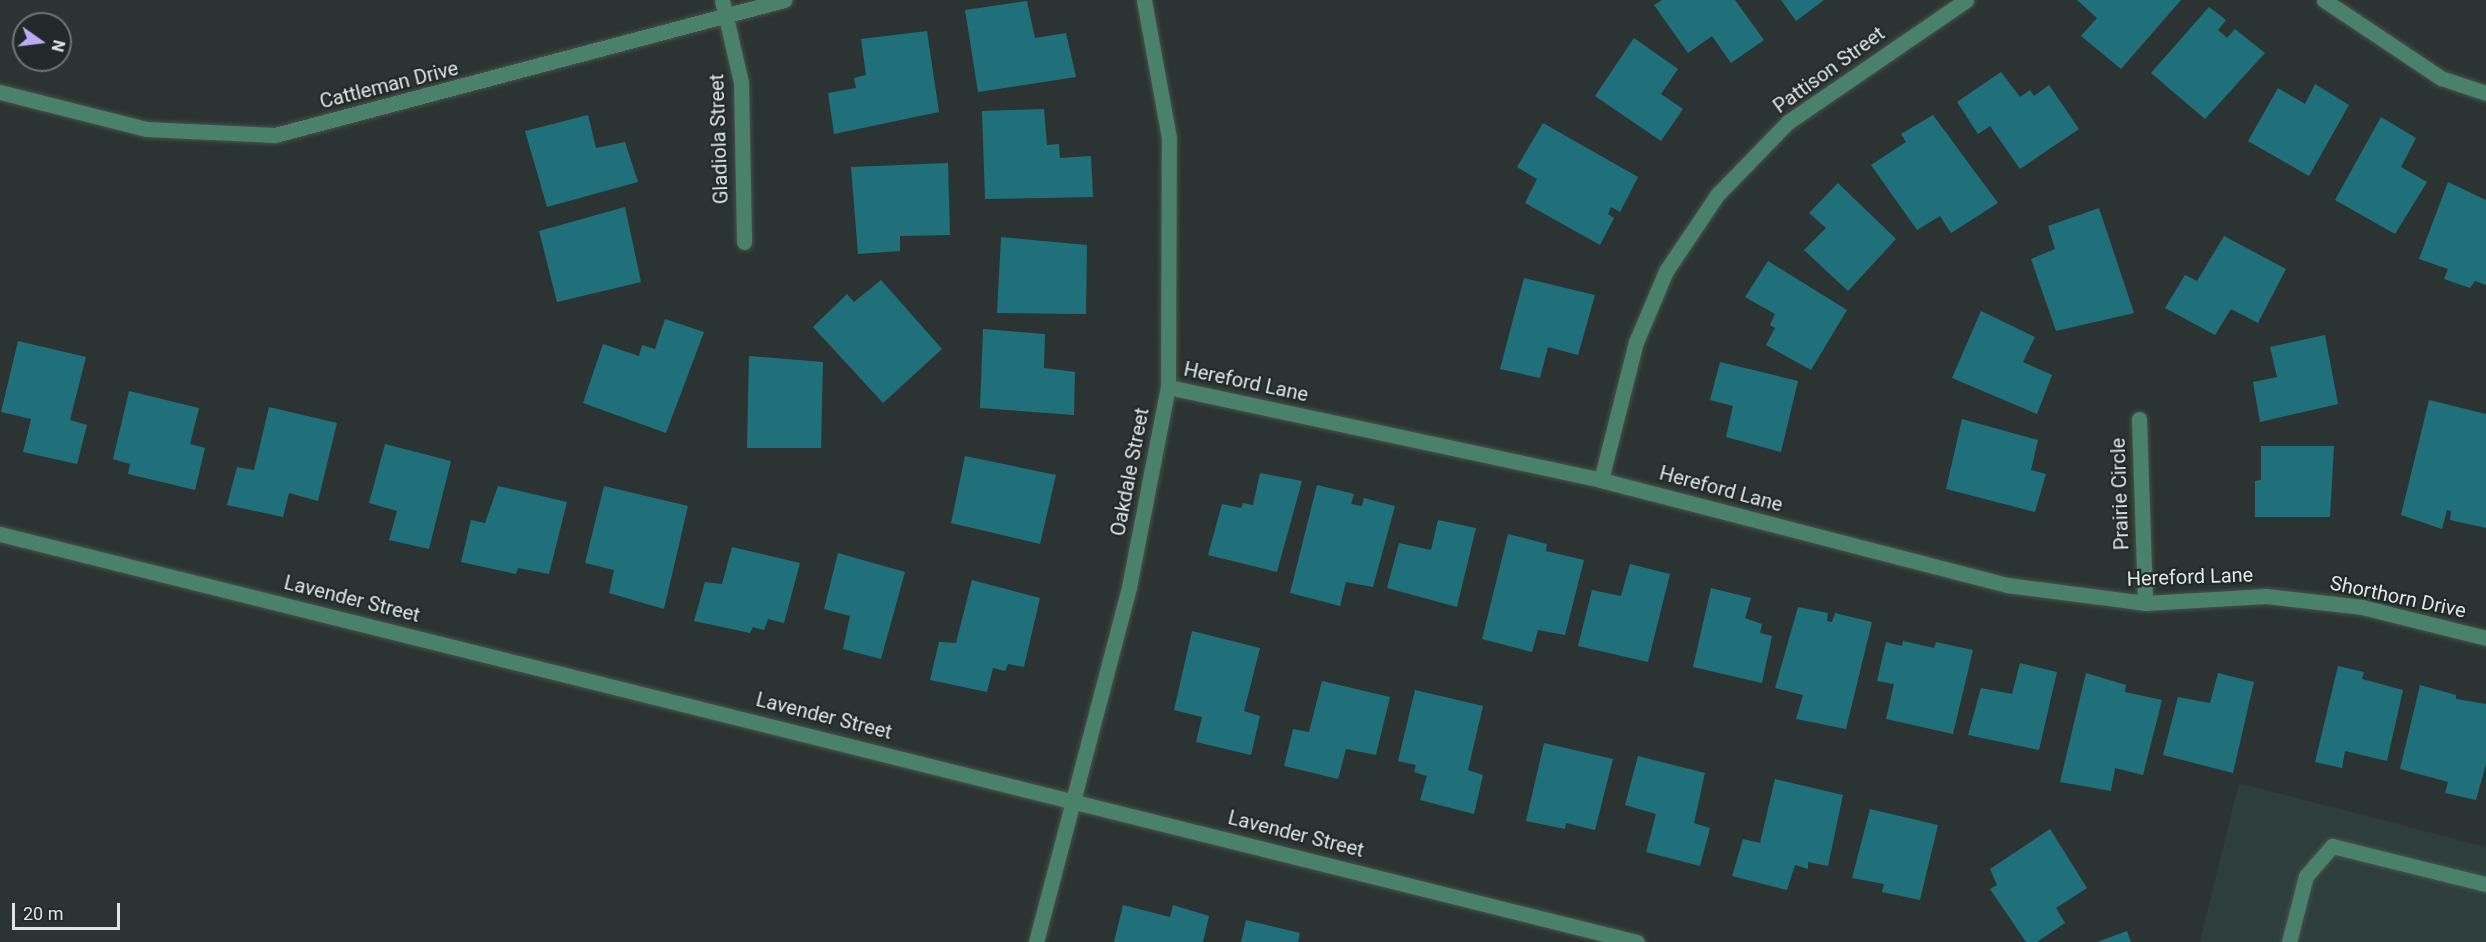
<!DOCTYPE html>
<style>
body{margin:0}
#map{position:relative;width:2486px;height:942px;overflow:hidden;background:#2c3433;font-family:Roboto,sans-serif}
div>[style]{position:absolute}
[style*='--x']{left:calc(var(--x)*1px);top:calc(var(--y)*1px);width:calc(var(--w)*1px);rotate:calc(var(--a)*1deg)}
.built>*{inset:0;background:#2e3e3c}
.building>*{inset:0;background:#20707b}
.roads{filter:drop-shadow(0 0 2px #49504f) drop-shadow(0 0 2px #49504f)}
.minor>*{height:15px;margin:-7.5px;padding:0 7.5px;transform-origin:7.5px;border-radius:7.5px;background:#4a816a}
span{translate:-50% -50%;white-space:nowrap;text-align:center;line-height:1.15;-webkit-text-stroke:4.5px #222a29;paint-order:stroke}
.street-label{font-size:20px;color:#e1e6e5}
.north{position:absolute;left:12px;top:12px;width:60px;height:60px;box-sizing:border-box;background:#222a29;border:2px solid #6e7574;border-radius:50%;rotate:104deg;font-size:16px;font-weight:700;line-height:24px;text-align:center;color:#e1e6e5}
.north::after{content:'';display:block;margin:auto;width:21px;height:27px;background:#bcaaf5;clip-path:polygon(50% 0,100% 100%,50% 72%,0 100%)}
.scale{position:absolute;left:12px;top:903px;width:108px;height:27px;box-sizing:border-box;border:3px solid #e1e6e5;border-top:0;padding-left:8px;font-size:18px;line-height:21px;white-space:nowrap;color:#e1e6e5;-webkit-text-stroke:4px #222a29;paint-order:stroke}
</style>
<div id="map">
<div class="built">
<i style="clip-path:polygon(2239px 783px,2486px 847px,2486px 942px,2200px 942px)"></i>
</div>
<div class="building">
<i style="clip-path:polygon(1662px 0,1735px 0,1764px 40px,1731px 63px,1712px 36px,1688px 53px,1654px 5px)"></i>
<i style="clip-path:polygon(1781px 0,1824px 0,1796px 21px)"></i>
<i style="clip-path:polygon(2077px 0,2181px 0,2121px 69px,2081px 36px,2097px 18px)"></i>
<i style="clip-path:polygon(1027px 1px,1035px 38px,1066px 33px,1076px 77px,978px 92px,965px 10px)"></i>
<i style="clip-path:polygon(2209px 7px,2226px 20px,2218px 30px,2227px 38px,2235px 29px,2265px 53px,2205px 119px,2151px 73px)"></i>
<i style="clip-path:polygon(927px 31px,939px 112px,834px 134px,828px 93px,856px 88px,854px 78px,866px 75px,861px 39px)"></i>
<i style="clip-path:polygon(1634px 38px,1678px 69px,1661px 94px,1683px 109px,1661px 141px,1595px 96px)"></i>
<i style="clip-path:polygon(2001px 72px,2020px 97px,2030px 90px,2034px 96px,2049px 85px,2079px 129px,2020px 169px,1990px 126px,1978px 134px,1957px 102px)"></i>
<i style="clip-path:polygon(2315px 84px,2349px 105px,2309px 176px,2248px 141px,2278px 88px,2305px 104px)"></i>
<i style="clip-path:polygon(1044px 109px,1047px 145px,1059px 144px,1060px 158px,1091px 156px,1093px 197px,985px 199px,982px 111px)"></i>
<i style="clip-path:polygon(588px 115px,596px 148px,625px 142px,638px 182px,547px 207px,525px 131px)"></i>
<i style="clip-path:polygon(1933px 115px,1998px 203px,1951px 233px,1940px 216px,1917px 230px,1871px 165px,1906px 142px,1901px 134px)"></i>
<i style="clip-path:polygon(2381px 117px,2416px 138px,2401px 167px,2427px 182px,2395px 234px,2335px 200px)"></i>
<i style="clip-path:polygon(1543px 123px,1638px 177px,1620px 212px,1611px 207px,1608px 214px,1614px 218px,1600px 245px,1525px 203px,1537px 179px,1517px 167px)"></i>
<i style="clip-path:polygon(948px 163px,950px 235px,900px 236px,900px 251px,858px 254px,851px 167px)"></i>
<i style="clip-path:polygon(2448px 182px,2486px 200px,2486px 285px,2475px 281px,2470px 288px,2444px 279px,2448px 269px,2419px 259px)"></i>
<i style="clip-path:polygon(1838px 183px,1896px 239px,1848px 291px,1804px 250px,1826px 228px,1809px 213px)"></i>
<i style="clip-path:polygon(625px 207px,641px 282px,557px 302px,539px 231px)"></i>
<i style="clip-path:polygon(2099px 208px,2134px 313px,2056px 331px,2031px 259px,2055px 249px,2048px 226px)"></i>
<i style="clip-path:polygon(2224px 236px,2286px 269px,2258px 323px,2231px 309px,2215px 335px,2165px 308px,2185px 275px,2197px 281px)"></i>
<i style="clip-path:polygon(1001px 237px,1087px 245px,1086px 314px,997px 313px)"></i>
<i style="clip-path:polygon(1768px 261px,1847px 310px,1811px 370px,1766px 345px,1775px 328px,1770px 325px,1775px 314px,1745px 297px)"></i>
<i style="clip-path:polygon(1524px 278px,1595px 295px,1578px 355px,1548px 347px,1540px 378px,1500px 369px)"></i>
<i style="clip-path:polygon(881px 280px,942px 349px,883px 403px,813px 327px,847px 294px,854px 302px)"></i>
<i style="clip-path:polygon(1981px 311px,2035px 337px,2023px 362px,2052px 375px,2037px 414px,1952px 378px)"></i>
<i style="clip-path:polygon(665px 319px,704px 332px,666px 433px,583px 403px,603px 344px,639px 356px,642px 345px,655px 349px)"></i>
<i style="clip-path:polygon(983px 329px,1045px 334px,1044px 368px,1075px 372px,1074px 415px,980px 408px)"></i>
<i style="clip-path:polygon(2325px 335px,2338px 404px,2260px 422px,2253px 382px,2277px 377px,2270px 347px)"></i>
<i style="clip-path:polygon(18px 341px,86px 357px,70px 420px,87px 425px,77px 464px,23px 452px,31px 419px,1px 412px)"></i>
<i style="clip-path:polygon(749px 356px,823px 362px,821px 448px,747px 448px)"></i>
<i style="clip-path:polygon(1720px 362px,1798px 381px,1781px 452px,1726px 437px,1733px 406px,1710px 400px)"></i>
<i style="clip-path:polygon(129px 391px,199px 408px,190px 444px,205px 448px,195px 490px,128px 474px,130px 464px,113px 459px)"></i>
<i style="clip-path:polygon(2429px 400px,2486px 414px,2486px 528px,2450px 520px,2451px 511px,2447px 510px,2442px 529px,2401px 515px)"></i>
<i style="clip-path:polygon(269px 407px,337px 423px,318px 501px,289px 493px,283px 517px,227px 505px,237px 467px,254px 470px)"></i>
<i style="clip-path:polygon(1962px 419px,2038px 440px,2031px 470px,2046px 474px,2035px 512px,1946px 489px)"></i>
<i style="clip-path:polygon(385px 444px,451px 461px,429px 549px,389px 540px,397px 511px,369px 503px)"></i>
<i style="clip-path:polygon(2261px 446px,2334px 446px,2330px 517px,2255px 517px,2255px 481px,2261px 480px)"></i>
<i style="clip-path:polygon(965px 456px,1056px 475px,1040px 544px,951px 523px)"></i>
<i style="clip-path:polygon(1260px 473px,1302px 481px,1277px 572px,1208px 555px,1222px 504px,1241px 508px,1243px 503px,1253px 505px)"></i>
<i style="clip-path:polygon(1317px 485px,1354px 494px,1351px 504px,1362px 506px,1364px 498px,1395px 506px,1373px 587px,1346px 582px,1340px 606px,1290px 593px)"></i>
<i style="clip-path:polygon(498px 486px,567px 502px,549px 574px,518px 568px,516px 574px,461px 562px,471px 520px,485px 523px)"></i>
<i style="clip-path:polygon(604px 486px,688px 506px,664px 609px,609px 593px,614px 570px,585px 563px)"></i>
<i style="clip-path:polygon(1438px 520px,1476px 528px,1457px 607px,1387px 588px,1399px 543px,1431px 550px)"></i>
<i style="clip-path:polygon(1508px 534px,1547px 544px,1546px 551px,1584px 560px,1565px 635px,1538px 630px,1532px 652px,1482px 639px)"></i>
<i style="clip-path:polygon(732px 547px,800px 563px,784px 623px,768px 619px,764px 630px,753px 627px,750px 633px,694px 621px,705px 582px,722px 584px)"></i>
<i style="clip-path:polygon(838px 553px,905px 572px,881px 659px,843px 649px,850px 616px,824px 609px)"></i>
<i style="clip-path:polygon(1630px 564px,1670px 574px,1648px 662px,1578px 646px,1592px 590px,1621px 596px)"></i>
<i style="clip-path:polygon(972px 580px,1040px 598px,1024px 667px,1008px 664px,1005px 671px,993px 668px,987px 692px,930px 680px,939px 642px,956px 643px)"></i>
<i style="clip-path:polygon(1711px 588px,1751px 598px,1745px 618px,1762px 624px,1760px 633px,1772px 636px,1762px 683px,1693px 667px)"></i>
<i style="clip-path:polygon(1798px 607px,1828px 613px,1827px 621px,1832px 622px,1835px 613px,1872px 622px,1846px 729px,1796px 719px,1803px 695px,1775px 688px)"></i>
<i style="clip-path:polygon(1192px 631px,1260px 648px,1244px 711px,1260px 716px,1251px 755px,1196px 742px,1202px 717px,1174px 710px)"></i>
<i style="clip-path:polygon(1903px 641px,1934px 648px,1936px 642px,1973px 650px,1953px 734px,1886px 719px,1894px 684px,1877px 681px,1886px 642px,1902px 646px)"></i>
<i style="clip-path:polygon(2020px 663px,2057px 672px,2039px 750px,1968px 735px,1981px 688px,2012px 694px)"></i>
<i style="clip-path:polygon(2338px 666px,2364px 672px,2362px 679px,2403px 690px,2387px 761px,2345px 751px,2342px 768px,2315px 762px)"></i>
<i style="clip-path:polygon(2086px 673px,2126px 685px,2125px 692px,2162px 700px,2143px 775px,2115px 768px,2111px 791px,2060px 782px)"></i>
<i style="clip-path:polygon(2218px 673px,2254px 682px,2233px 773px,2163px 755px,2178px 697px,2210px 703px)"></i>
<i style="clip-path:polygon(1322px 681px,1390px 697px,1376px 755px,1346px 749px,1338px 779px,1284px 766px,1293px 729px,1309px 732px)"></i>
<i style="clip-path:polygon(2420px 685px,2456px 695px,2456px 699px,2486px 704px,2486px 764px,2476px 800px,2445px 793px,2448px 782px,2400px 769px)"></i>
<i style="clip-path:polygon(1415px 690px,1483px 706px,1468px 770px,1483px 775px,1474px 814px,1420px 800px,1427px 776px,1414px 772px,1416px 765px,1398px 761px)"></i>
<i style="clip-path:polygon(1544px 743px,1613px 759px,1595px 830px,1566px 823px,1565px 829px,1526px 821px)"></i>
<i style="clip-path:polygon(1638px 756px,1705px 773px,1694px 823px,1710px 828px,1700px 866px,1646px 852px,1656px 814px,1625px 805px)"></i>
<i style="clip-path:polygon(1775px 779px,1843px 795px,1828px 866px,1808px 862px,1808px 869px,1795px 865px,1787px 890px,1732px 876px,1743px 839px,1760px 843px)"></i>
<i style="clip-path:polygon(1870px 809px,1938px 825px,1920px 900px,1882px 892px,1884px 884px,1852px 878px)"></i>
<i style="clip-path:polygon(2050px 829px,2087px 888px,2056px 908px,2065px 923px,2037px 942px,2026px 942px,1990px 889px,1997px 885px,1990px 869px)"></i>
<i style="clip-path:polygon(1123px 905px,1170px 917px,1173px 905px,1209px 916px,1203px 942px,1114px 942px)"></i>
<i style="clip-path:polygon(1246px 920px,1300px 933px,1298px 942px,1241px 942px)"></i>
<i style="clip-path:polygon(2127px 931px,2131px 942px,2097px 942px)"></i>
</div>
<div class="roads">
<div class="minor">
<i style="--x:722;--y:0;--w:84;--a:77"></i>
<i style="--x:741;--y:82;--w:160;--a:88.9"></i>
<i style="--x:2324;--y:0;--w:141;--a:33.7"></i>
<i style="--x:2441;--y:78;--w:47;--a:18.4"></i>
<i style="--x:0;--y:92;--w:151;--a:14.2"></i>
<i style="--x:146;--y:129;--w:129;--a:2.7"></i>
<i style="--x:275;--y:135;--w:527;--a:-14.85"></i>
<i style="--x:1168;--y:387;--w:443;--a:12.1"></i>
<i style="--x:1601;--y:480;--w:419;--a:14.5"></i>
<i style="--x:2007;--y:585;--w:139;--a:7.4"></i>
<i style="--x:2145;--y:603;--w:121;--a:-3.3"></i>
<i style="--x:2266;--y:596;--w:97;--a:6.5"></i>
<i style="--x:2362;--y:607;--w:128;--a:14"></i>
<i style="--x:2139;--y:419;--w:184;--a:88.1"></i>
<i style="--x:1601;--y:480;--w:142;--a:-75.8"></i>
<i style="--x:1636;--y:342;--w:77;--a:-67.1"></i>
<i style="--x:1666;--y:271;--w:92;--a:-56.1"></i>
<i style="--x:1717;--y:195;--w:102;--a:-45.8"></i>
<i style="--x:1788;--y:122;--w:216;--a:-34.4"></i>
<i style="--x:0;--y:534;--w:1687;--a:14"></i>
<i style="--x:1036;--y:942;--w:367;--a:-75.3"></i>
<i style="--x:1129;--y:587;--w:204;--a:-79"></i>
<i style="--x:1168;--y:387;--w:249;--a:-89.8"></i>
<i style="--x:1169;--y:138;--w:140;--a:-100.3"></i>
<i style="--x:2289;--y:942;--w:68;--a:-75.6"></i>
<i style="--x:2306;--y:876;--w:40;--a:-49"></i>
<i style="--x:2332;--y:846;--w:159;--a:13.9"></i>
</div>
</div>
<div class="street-label">
<span style="left:1829px;top:70px;rotate:-36deg">Pattison Street</span>
<span style="left:389px;top:85px;rotate:-14deg">Cattleman Drive</span>
<span style="left:719px;top:139px;rotate:-92deg">Gladiola Street</span>
<span style="left:1246px;top:382px;rotate:12deg">Hereford Lane</span>
<span style="left:1130px;top:472px;rotate:-79deg">Oakdale Street</span>
<span style="left:1721px;top:489px;rotate:15deg">Hereford Lane</span>
<span style="left:2120px;top:494px;rotate:-92deg">Prairie Circle</span>
<span style="left:2190px;top:577px;rotate:-2deg">Hereford Lane</span>
<span style="left:2398px;top:597px;rotate:12deg">Shorthorn Drive</span>
<span style="left:352px;top:599px;rotate:14deg">Lavender Street</span>
<span style="left:824px;top:716px;rotate:14deg">Lavender Street</span>
<span style="left:1296px;top:834px;rotate:14deg">Lavender Street</span>
</div>
<div class="north">N</div>
<div class="scale">20 m</div>
</div>
